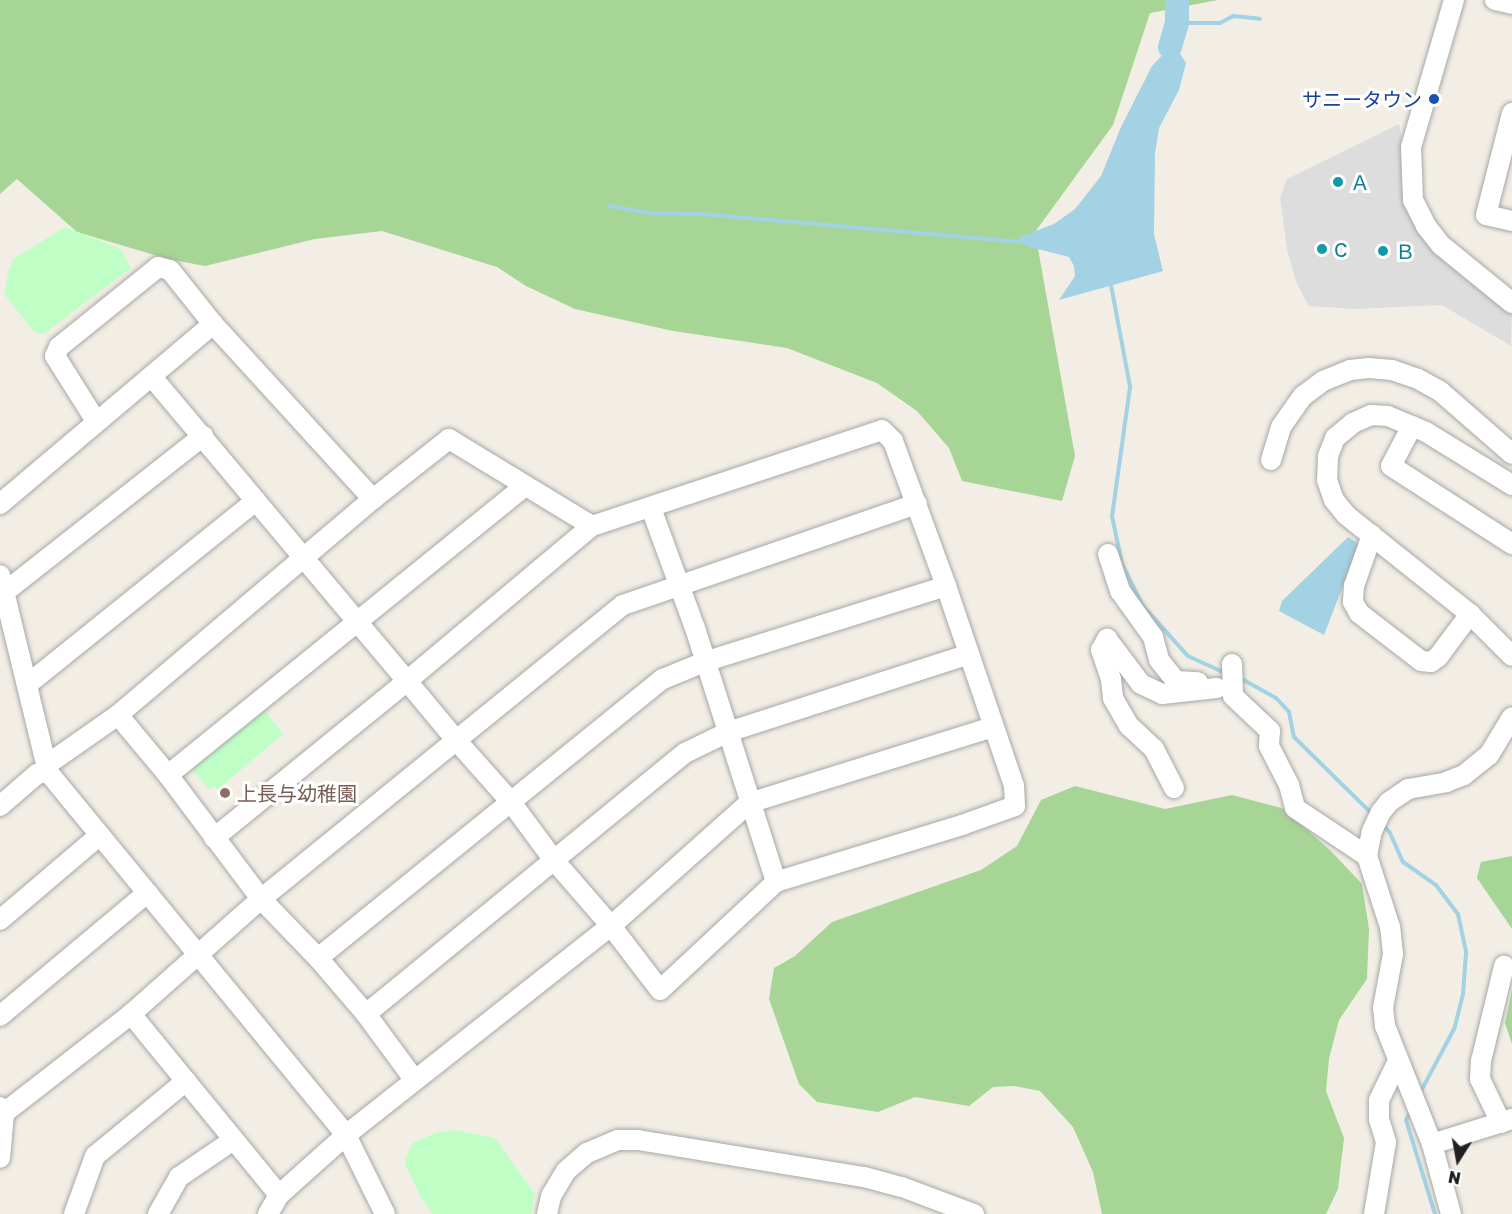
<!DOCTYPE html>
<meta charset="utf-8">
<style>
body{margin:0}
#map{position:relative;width:1512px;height:1214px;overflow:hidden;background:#f2eee5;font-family:"Golos Text","Noto Sans JP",sans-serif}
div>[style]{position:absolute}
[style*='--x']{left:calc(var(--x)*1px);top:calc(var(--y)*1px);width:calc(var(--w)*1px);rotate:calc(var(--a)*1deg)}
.residential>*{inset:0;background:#dedddd}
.forest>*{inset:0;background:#a6d596}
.park>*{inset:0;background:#bfffc6}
.water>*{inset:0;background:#a2d2e3}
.stream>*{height:4px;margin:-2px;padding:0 2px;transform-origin:2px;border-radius:2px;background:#a2d2e3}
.river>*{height:24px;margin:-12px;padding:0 12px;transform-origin:12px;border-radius:12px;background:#a2d2e3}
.roads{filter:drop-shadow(0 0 2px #a7a7a7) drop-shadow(0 0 2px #a7a7a7)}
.minor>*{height:20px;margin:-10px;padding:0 10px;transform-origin:10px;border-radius:10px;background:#fff}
.dots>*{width:16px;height:16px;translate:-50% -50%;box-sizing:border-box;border:3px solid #fff;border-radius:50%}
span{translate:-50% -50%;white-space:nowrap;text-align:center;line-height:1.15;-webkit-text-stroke:6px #fff;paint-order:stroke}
.transit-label{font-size:20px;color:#164399}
.right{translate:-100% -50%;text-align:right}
.culture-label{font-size:20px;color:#0d838f}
.left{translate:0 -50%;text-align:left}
.education-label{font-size:20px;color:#785e54}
.north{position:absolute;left:1428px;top:1130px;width:60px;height:60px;-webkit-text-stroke:4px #fff;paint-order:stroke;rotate:191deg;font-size:16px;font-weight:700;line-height:24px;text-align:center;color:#202020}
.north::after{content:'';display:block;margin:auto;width:21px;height:27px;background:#202020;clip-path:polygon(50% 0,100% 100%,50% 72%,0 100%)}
</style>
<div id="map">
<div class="residential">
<i style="clip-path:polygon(1399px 124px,1403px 149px,1401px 182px,1407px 206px,1512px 310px,1511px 346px,1442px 305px,1356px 309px,1309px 306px,1297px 284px,1287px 250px,1280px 197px,1287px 179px)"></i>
</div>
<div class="forest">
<i style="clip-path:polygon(0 0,1218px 0,1150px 13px,1113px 125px,1035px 232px,1075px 456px,1062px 501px,962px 481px,949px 448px,917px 411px,877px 383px,787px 348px,673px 331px,575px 309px,526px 286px,497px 267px,382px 231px,315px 239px,205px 266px,168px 259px,77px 232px,17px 179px,0 194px)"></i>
<i style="clip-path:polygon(1075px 786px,1165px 809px,1232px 795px,1282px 808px,1331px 851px,1362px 884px,1369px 929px,1367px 979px,1339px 1020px,1329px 1059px,1326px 1091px,1344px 1138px,1338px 1189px,1326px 1214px,1102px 1214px,1093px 1172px,1073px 1127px,1040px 1091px,1015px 1086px,993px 1087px,969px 1106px,915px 1097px,878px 1112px,817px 1102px,799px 1084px,769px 999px,774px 968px,795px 956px,832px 922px,981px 870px,1017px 846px,1041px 800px)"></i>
<i style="clip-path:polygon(1512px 856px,1512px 929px,1477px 878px,1481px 862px)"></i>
<i style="clip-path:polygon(1512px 990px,1512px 1044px,1505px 1023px)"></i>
</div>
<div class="park">
<i style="clip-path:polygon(65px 227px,121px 249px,131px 268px,44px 334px,34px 332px,4px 294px,8px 274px,13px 259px)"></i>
<i style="clip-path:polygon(262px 707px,283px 734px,217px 790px,214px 786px,209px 789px,188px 765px)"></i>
<i style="clip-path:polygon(454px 1130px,495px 1138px,535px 1194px,531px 1214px,433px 1214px,421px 1197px,405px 1164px,406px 1157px,413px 1143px,435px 1133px)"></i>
</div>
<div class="water">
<i style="clip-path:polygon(1170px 47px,1177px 49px,1186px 63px,1179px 90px,1159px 128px,1155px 153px,1154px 234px,1163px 271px,1059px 300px,1075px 276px,1074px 266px,1069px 257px,1030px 247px,1019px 242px,1019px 237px,1054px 224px,1075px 209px,1101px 176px,1121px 127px,1152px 66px)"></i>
<i style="clip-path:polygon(1348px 537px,1359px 544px,1324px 635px,1279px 611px,1282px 601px)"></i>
</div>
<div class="stream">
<i style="--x:1177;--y:23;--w:43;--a:0"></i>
<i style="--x:1220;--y:23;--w:15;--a:-28"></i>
<i style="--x:1233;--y:16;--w:27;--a:6"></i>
<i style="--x:609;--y:206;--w:42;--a:9.7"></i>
<i style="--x:650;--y:213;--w:51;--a:1.1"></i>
<i style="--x:701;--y:214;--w:319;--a:5"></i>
<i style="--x:1111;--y:285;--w:104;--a:79.4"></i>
<i style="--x:1130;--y:387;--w:130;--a:97.9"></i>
<i style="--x:1112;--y:516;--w:49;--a:78.2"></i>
<i style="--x:1122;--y:564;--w:47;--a:63.4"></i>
<i style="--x:1143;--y:606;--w:67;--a:48"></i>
<i style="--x:1188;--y:656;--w:43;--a:24.8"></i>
<i style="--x:1240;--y:678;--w:41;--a:29.1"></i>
<i style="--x:1276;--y:698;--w:19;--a:47"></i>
<i style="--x:1289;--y:712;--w:25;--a:79"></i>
<i style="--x:1294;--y:737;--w:111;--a:44.6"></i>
<i style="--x:1382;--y:824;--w:12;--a:48"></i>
<i style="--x:1390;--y:833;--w:32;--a:66"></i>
<i style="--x:1403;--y:862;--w:40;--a:34.9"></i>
<i style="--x:1436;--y:885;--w:36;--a:53"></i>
<i style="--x:1458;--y:914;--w:40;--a:78"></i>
<i style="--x:1466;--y:953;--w:41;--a:94.2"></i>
<i style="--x:1463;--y:994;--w:36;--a:104"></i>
<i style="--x:1454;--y:1029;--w:72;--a:118"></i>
<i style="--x:1411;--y:1111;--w:10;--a:119"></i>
<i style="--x:1406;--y:1120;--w:98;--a:72.9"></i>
</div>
<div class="river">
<i style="--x:1170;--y:47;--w:25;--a:-74"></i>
<i style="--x:1177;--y:23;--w:23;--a:-90"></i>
</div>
<div class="roads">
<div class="minor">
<i style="--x:1454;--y:0;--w:153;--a:106.3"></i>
<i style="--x:1411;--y:147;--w:53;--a:87.8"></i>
<i style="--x:1413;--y:200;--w:29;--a:63"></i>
<i style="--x:1426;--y:226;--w:24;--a:52"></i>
<i style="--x:1441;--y:245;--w:92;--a:39.2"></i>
<i style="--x:1495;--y:0;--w:17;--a:13"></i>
<i style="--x:1512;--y:113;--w:105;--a:104.3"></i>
<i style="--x:1486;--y:215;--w:27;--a:13"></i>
<i style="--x:96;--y:421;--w:77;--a:-122.2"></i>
<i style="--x:55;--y:356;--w:10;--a:-66"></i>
<i style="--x:59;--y:347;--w:127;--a:-38.9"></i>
<i style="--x:158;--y:267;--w:12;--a:14"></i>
<i style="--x:170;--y:270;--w:69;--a:51.5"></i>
<i style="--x:213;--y:324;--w:237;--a:47.6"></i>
<i style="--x:1412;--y:426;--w:45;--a:117.7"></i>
<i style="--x:1391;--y:466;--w:144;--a:32.8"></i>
<i style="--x:1271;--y:460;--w:34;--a:-73"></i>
<i style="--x:1281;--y:427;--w:38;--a:-55"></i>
<i style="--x:1303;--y:396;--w:25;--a:-37"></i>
<i style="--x:1323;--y:381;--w:29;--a:-22"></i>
<i style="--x:1350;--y:370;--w:19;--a:-6"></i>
<i style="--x:1369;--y:368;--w:23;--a:5"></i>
<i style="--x:1392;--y:370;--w:28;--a:19"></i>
<i style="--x:1418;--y:379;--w:26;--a:29"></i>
<i style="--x:1441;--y:392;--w:94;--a:41.1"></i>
<i style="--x:1512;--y:485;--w:101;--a:-148.4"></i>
<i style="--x:1426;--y:432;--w:41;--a:-157.2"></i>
<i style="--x:1388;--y:416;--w:17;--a:-177"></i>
<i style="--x:1371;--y:415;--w:20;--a:156"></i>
<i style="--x:1353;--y:423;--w:23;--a:140"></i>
<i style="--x:1335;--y:438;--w:19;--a:111"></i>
<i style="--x:1328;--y:456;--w:24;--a:92"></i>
<i style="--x:1327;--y:480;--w:21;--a:71"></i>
<i style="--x:1334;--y:500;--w:19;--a:51"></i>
<i style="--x:1346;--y:515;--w:159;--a:38.6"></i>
<i style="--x:1470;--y:614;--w:59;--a:45"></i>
<i style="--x:0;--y:504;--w:279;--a:-40.2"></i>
<i style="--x:651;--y:508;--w:128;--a:69.9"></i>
<i style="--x:695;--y:628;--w:267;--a:72.3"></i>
<i style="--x:1372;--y:535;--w:54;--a:109.4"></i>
<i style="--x:1354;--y:586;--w:16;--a:94"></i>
<i style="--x:1353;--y:602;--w:13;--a:61"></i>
<i style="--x:1359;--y:613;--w:78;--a:37.7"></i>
<i style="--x:1421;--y:661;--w:10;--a:6"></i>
<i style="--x:1431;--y:662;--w:9;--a:-36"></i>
<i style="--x:1438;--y:657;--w:54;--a:-53.3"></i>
<i style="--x:1108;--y:554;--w:39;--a:72"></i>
<i style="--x:1120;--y:591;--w:57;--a:54.3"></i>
<i style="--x:1153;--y:637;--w:24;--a:75"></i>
<i style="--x:1159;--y:660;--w:27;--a:51"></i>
<i style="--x:1176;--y:681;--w:22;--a:3"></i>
<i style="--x:0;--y:575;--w:203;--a:76.3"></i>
<i style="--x:48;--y:772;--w:470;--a:50.6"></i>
<i style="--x:346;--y:1135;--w:88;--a:63.7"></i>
<i style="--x:6;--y:591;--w:251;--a:-38.2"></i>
<i style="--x:1232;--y:664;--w:32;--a:88"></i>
<i style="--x:1233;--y:696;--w:51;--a:43.4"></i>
<i style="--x:1270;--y:731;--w:15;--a:94"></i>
<i style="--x:1269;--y:746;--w:44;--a:62.9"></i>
<i style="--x:1289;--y:785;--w:24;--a:75"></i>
<i style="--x:1295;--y:808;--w:87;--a:33.7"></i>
<i style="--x:28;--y:684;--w:292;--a:-38.8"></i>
<i style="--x:256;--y:501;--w:163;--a:-130"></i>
<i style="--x:118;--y:715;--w:78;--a:50.2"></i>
<i style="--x:168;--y:775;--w:155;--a:53.1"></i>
<i style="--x:261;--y:899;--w:82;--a:46"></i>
<i style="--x:318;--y:958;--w:74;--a:49.4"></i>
<i style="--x:366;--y:1014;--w:81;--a:53.6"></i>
<i style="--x:48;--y:764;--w:85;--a:-35"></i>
<i style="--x:118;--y:715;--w:334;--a:-40.3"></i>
<i style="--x:373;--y:499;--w:97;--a:-38.3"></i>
<i style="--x:449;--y:439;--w:167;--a:31.3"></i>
<i style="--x:168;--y:775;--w:459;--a:-39"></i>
<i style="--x:1174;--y:788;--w:44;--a:-117.1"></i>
<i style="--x:1154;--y:749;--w:34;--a:-137"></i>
<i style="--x:1129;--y:726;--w:32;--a:-120"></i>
<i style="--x:1113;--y:698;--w:19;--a:-96"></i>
<i style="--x:1111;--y:679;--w:31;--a:-109"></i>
<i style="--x:1101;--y:650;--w:13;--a:-61"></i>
<i style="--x:1107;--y:639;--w:56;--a:52.9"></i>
<i style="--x:1141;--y:684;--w:23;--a:25"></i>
<i style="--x:1162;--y:694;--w:55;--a:-6.2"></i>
<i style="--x:0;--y:806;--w:49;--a:-40.9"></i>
<i style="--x:37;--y:774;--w:11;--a:-10"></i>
<i style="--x:214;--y:838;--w:249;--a:-39.1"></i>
<i style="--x:407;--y:681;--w:241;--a:-40"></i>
<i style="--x:592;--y:526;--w:305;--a:-18.3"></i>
<i style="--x:882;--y:430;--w:16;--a:45"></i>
<i style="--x:893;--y:441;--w:154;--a:69.9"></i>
<i style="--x:946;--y:586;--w:211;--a:71.2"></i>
<i style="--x:1014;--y:786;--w:20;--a:87"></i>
<i style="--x:1015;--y:806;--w:56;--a:160.3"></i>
<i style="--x:962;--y:825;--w:195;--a:163"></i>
<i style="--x:776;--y:882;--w:158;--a:137"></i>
<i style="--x:660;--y:990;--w:81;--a:-127.4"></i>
<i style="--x:611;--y:926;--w:89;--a:-130.9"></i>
<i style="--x:553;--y:859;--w:71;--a:-126.4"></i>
<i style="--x:511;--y:802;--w:83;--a:-131.6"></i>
<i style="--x:456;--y:740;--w:77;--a:-129.7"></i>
<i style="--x:407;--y:681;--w:235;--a:-130"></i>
<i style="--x:0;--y:920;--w:131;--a:-40.4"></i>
<i style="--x:318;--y:958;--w:444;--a:-39"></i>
<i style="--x:663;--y:679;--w:44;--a:-22.5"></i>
<i style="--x:704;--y:662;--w:254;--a:-17.4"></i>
<i style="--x:131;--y:1014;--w:234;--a:50.7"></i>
<i style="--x:366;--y:1014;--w:412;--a:-39.3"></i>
<i style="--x:685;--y:753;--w:48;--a:-26"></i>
<i style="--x:728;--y:732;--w:253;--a:-17.9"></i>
<i style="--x:0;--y:1016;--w:192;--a:-39.9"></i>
<i style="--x:0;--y:1107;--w:7;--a:56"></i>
<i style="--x:4;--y:1113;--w:45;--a:95.1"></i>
<i style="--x:4;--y:1113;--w:161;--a:-37.9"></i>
<i style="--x:131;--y:1014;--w:174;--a:-41.5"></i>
<i style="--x:261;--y:899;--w:466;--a:-39.1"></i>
<i style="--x:623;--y:605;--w:311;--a:-19"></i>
<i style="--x:1501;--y:1123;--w:49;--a:-115.5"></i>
<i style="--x:1480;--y:1079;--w:18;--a:-87"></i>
<i style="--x:1481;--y:1061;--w:98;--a:-76.4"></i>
<i style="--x:1432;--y:1144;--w:84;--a:-17.4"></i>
<i style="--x:74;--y:1214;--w:62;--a:-70.1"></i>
<i style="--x:95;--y:1156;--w:118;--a:-39.5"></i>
<i style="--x:158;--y:1214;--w:43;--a:-60.4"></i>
<i style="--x:179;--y:1177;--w:64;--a:-34.2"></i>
<i style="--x:268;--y:1214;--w:22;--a:-60"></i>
<i style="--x:279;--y:1195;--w:90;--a:-41.8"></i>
<i style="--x:346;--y:1135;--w:337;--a:-38.3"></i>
<i style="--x:611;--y:926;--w:185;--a:-41.7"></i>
<i style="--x:749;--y:803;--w:256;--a:-17.3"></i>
<i style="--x:547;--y:1214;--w:18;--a:-77"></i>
<i style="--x:551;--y:1196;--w:29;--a:-59"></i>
<i style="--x:566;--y:1171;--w:28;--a:-41"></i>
<i style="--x:587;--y:1153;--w:34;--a:-23"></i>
<i style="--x:618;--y:1140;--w:20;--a:0"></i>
<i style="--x:638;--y:1140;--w:229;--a:9.3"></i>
<i style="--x:864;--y:1177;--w:39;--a:15"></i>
<i style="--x:902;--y:1187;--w:77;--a:20.6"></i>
<i style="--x:1374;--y:1214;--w:73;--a:-80.5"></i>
<i style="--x:1386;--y:1142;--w:24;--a:-107"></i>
<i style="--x:1379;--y:1119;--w:19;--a:-90"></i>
<i style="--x:1379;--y:1100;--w:43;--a:-64"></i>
<i style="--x:1451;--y:1214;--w:73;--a:-105.2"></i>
<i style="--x:1432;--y:1144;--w:127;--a:-111.7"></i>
<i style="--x:1385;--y:1026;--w:18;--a:-96"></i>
<i style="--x:1383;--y:1008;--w:55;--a:-79.5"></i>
<i style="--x:1393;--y:954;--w:27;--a:-96"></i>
<i style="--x:1390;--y:927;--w:75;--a:-107.9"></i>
<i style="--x:1367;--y:856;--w:25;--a:-79"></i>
<i style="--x:1372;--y:831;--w:21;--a:-65"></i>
<i style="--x:1381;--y:812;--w:13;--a:-51"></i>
<i style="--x:1389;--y:802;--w:23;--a:-34"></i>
<i style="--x:1408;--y:789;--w:39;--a:-10"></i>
<i style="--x:1446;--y:782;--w:19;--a:-21"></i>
<i style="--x:1464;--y:775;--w:32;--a:-39"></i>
<i style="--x:1489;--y:755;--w:44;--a:-58.8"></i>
</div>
</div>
<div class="dots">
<i style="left:1434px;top:99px;background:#1a4fb4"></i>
<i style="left:1338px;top:182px;background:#0f9aa8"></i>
<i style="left:1322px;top:249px;background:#0f9aa8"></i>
<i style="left:1383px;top:251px;background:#0f9aa8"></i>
<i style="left:225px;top:793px;background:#8d6e63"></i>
</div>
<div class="transit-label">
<span class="right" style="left:1422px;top:99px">サニータウン</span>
</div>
<div class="culture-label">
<span class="left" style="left:1350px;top:182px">Ａ</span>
<span class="left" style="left:1334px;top:249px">C</span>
<span class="left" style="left:1395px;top:251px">Ｂ</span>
</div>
<div class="education-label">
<span class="left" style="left:237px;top:793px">上長与幼稚園</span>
</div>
<div class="north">N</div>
</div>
